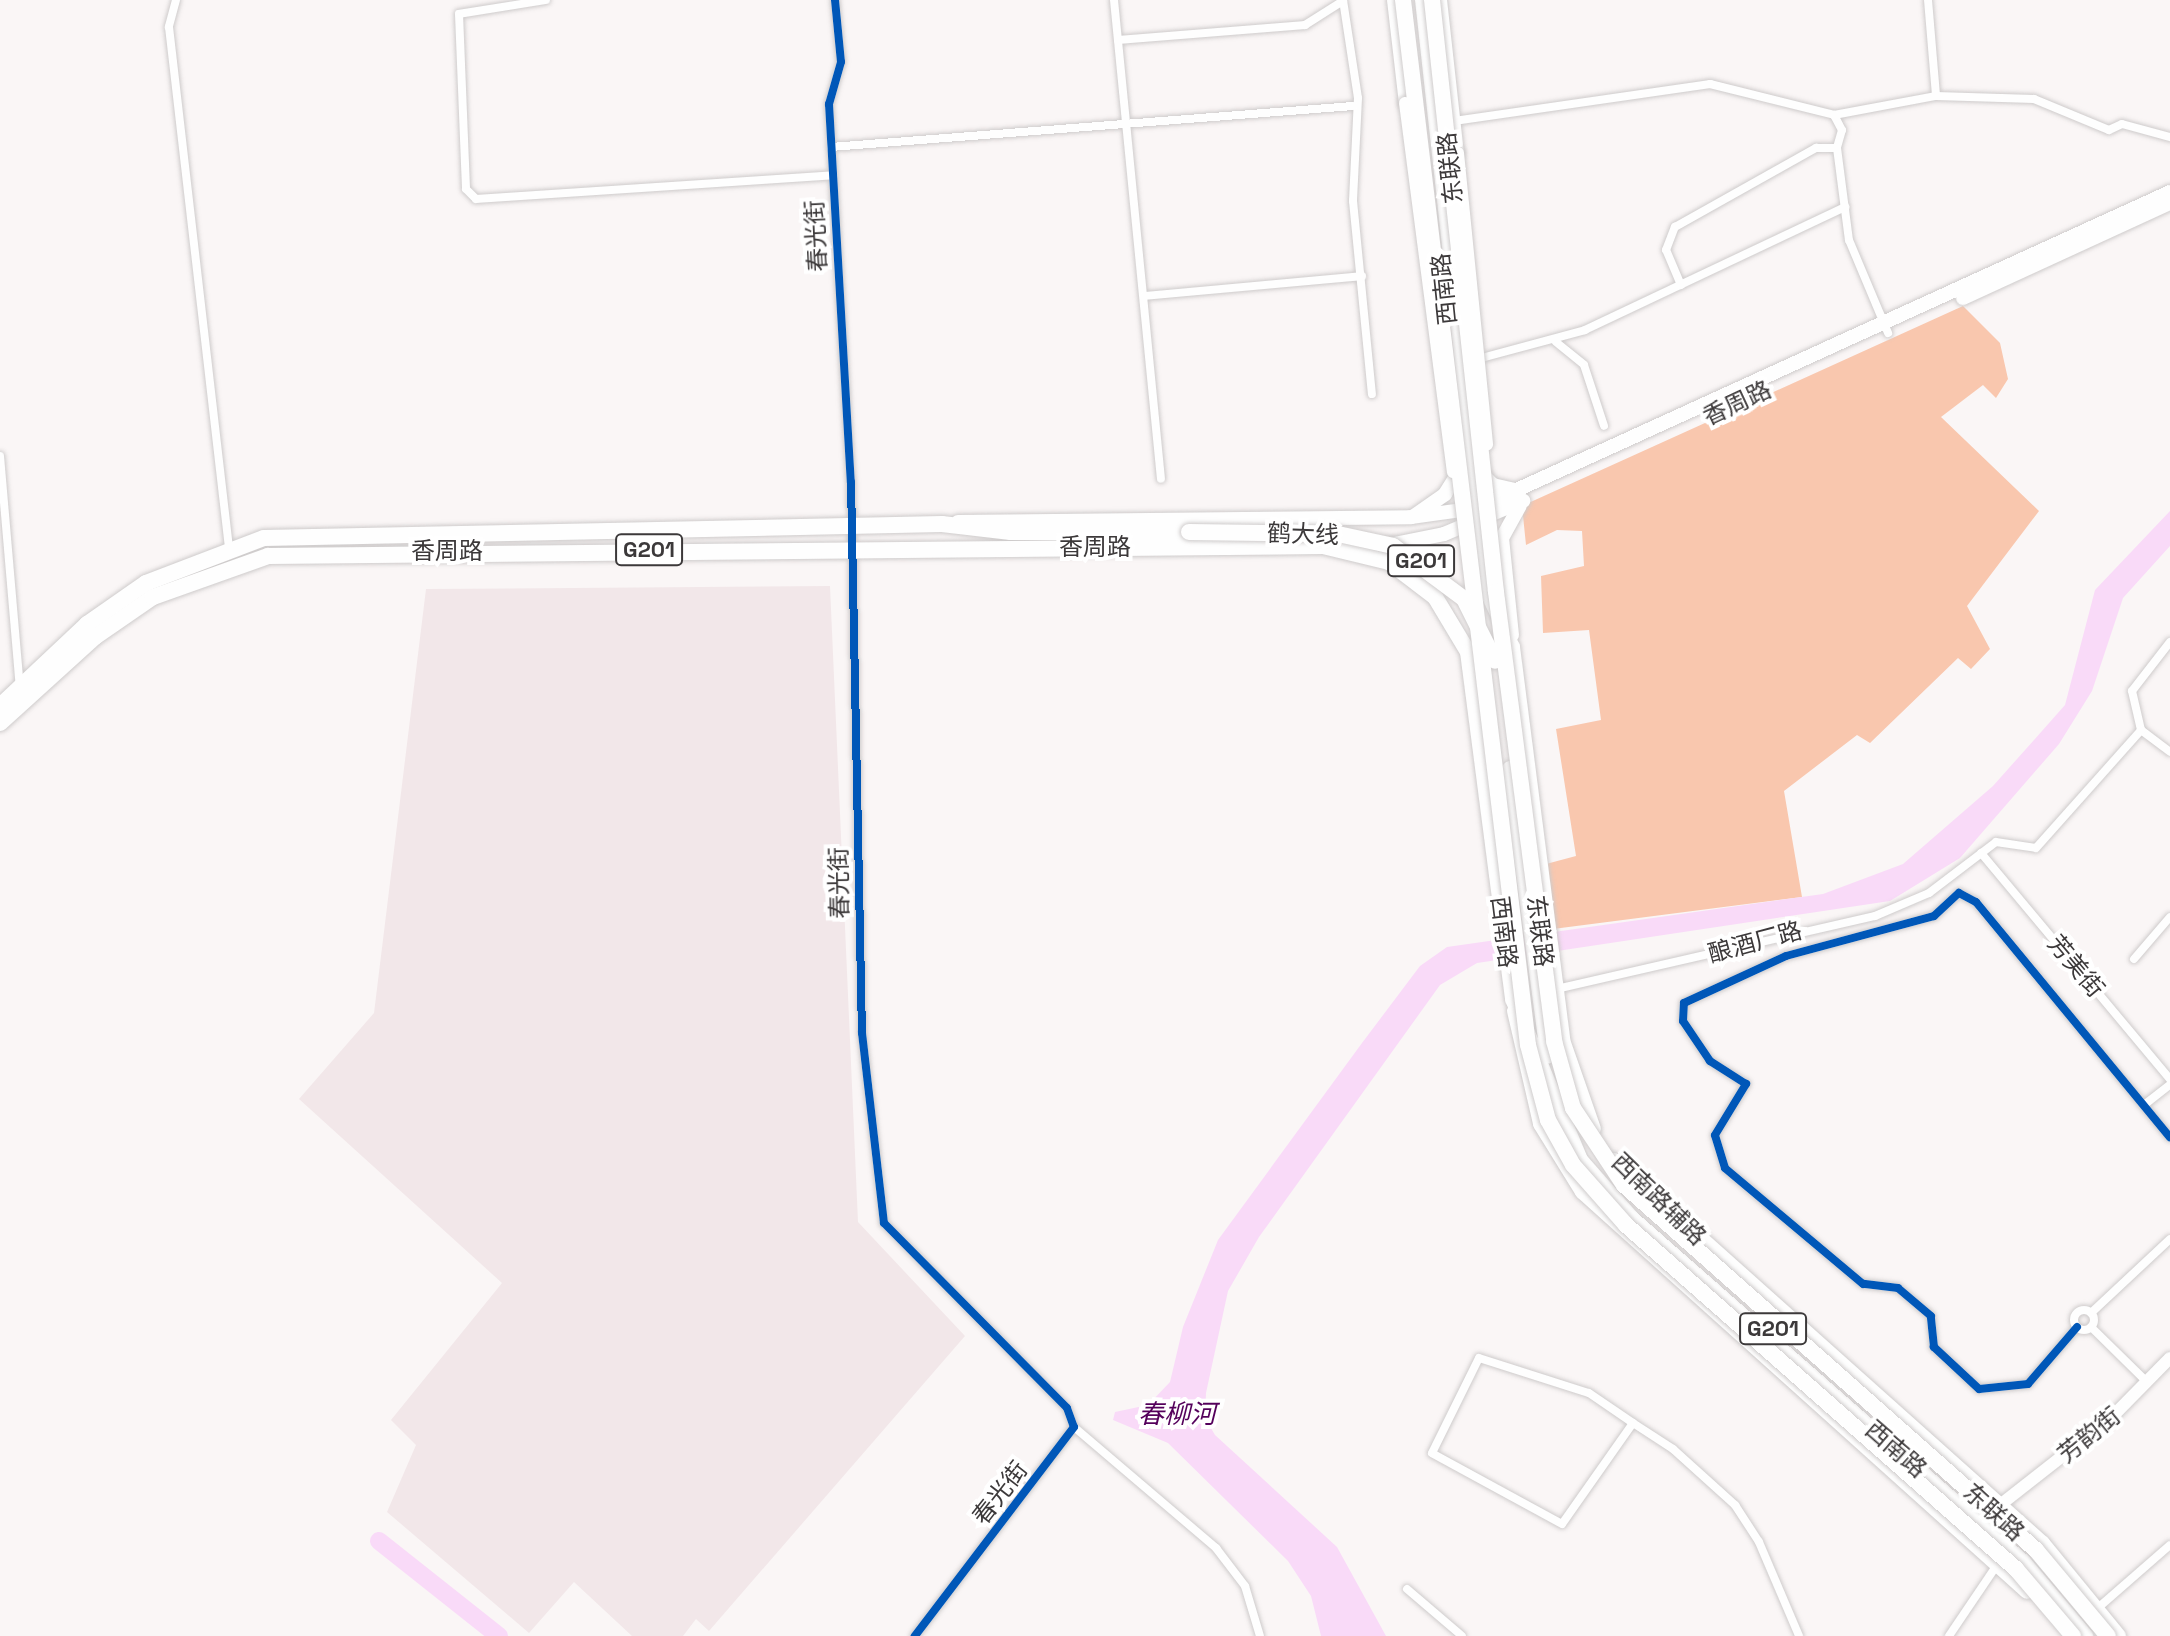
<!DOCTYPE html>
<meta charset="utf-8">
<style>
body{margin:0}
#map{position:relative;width:2170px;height:1636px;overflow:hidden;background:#faf6f6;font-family:"Space Grotesk","Noto Sans SC",sans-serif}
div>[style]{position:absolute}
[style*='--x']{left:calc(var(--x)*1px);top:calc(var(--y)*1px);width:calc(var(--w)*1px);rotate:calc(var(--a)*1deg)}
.built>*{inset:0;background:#f2e7e9}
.forest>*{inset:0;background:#f9c7ae}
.water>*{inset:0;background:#f9daf8}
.river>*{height:18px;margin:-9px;padding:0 9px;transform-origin:9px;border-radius:9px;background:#f9daf8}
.roads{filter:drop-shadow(0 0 2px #cecbcb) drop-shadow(0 0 2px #cecbcb)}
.street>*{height:8px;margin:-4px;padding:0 4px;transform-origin:4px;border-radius:4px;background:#fefefe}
.street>.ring{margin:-4px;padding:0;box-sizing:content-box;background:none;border:8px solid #fefefe;border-radius:50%}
.secondary>*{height:12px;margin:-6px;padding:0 6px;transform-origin:6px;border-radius:6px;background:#fefefe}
.primary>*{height:14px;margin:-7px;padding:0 7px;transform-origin:7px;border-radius:7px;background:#fefefe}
.highway>*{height:16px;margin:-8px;padding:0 8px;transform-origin:8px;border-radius:8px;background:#fefefe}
.bridges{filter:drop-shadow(0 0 2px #cecbcb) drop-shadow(0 0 2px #cecbcb)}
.secondary-bridge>*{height:12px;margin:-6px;padding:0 6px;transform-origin:6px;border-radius:6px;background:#fefefe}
.highway-bridge>*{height:16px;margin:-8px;padding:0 8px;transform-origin:8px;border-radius:8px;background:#fefefe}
.cycleway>*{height:8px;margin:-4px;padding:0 4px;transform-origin:4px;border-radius:4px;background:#0057b8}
span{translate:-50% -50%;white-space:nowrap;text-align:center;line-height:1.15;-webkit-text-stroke:8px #fff;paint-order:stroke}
.shield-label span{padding:2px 6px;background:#fff;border:2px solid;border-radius:6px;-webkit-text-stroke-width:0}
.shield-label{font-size:22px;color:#3c393a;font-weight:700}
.street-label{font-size:24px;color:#3c393a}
.water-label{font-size:26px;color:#54005b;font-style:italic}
</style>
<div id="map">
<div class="built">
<i style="clip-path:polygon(830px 586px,858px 1222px,965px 1336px,709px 1631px,696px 1619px,683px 1636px,632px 1636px,574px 1582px,529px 1633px,387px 1512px,416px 1445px,391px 1420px,502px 1283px,299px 1099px,374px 1013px,426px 589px)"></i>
</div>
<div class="forest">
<i style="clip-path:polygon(1963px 306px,2000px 343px,2008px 379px,1996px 398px,1983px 385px,1941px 417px,2039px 511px,1967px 606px,1990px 649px,1971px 669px,1958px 658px,1870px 743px,1857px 735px,1784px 791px,1802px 897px,1553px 929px,1546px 864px,1576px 856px,1556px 729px,1601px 720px,1589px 630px,1543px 633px,1541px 576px,1584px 566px,1582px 531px,1557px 530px,1526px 545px,1522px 506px)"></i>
</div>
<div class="water">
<i style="clip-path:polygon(2170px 511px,2170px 546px,2123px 598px,2092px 691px,2059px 744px,1960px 858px,1890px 901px,1477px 963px,1440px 985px,1259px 1237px,1228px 1291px,1206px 1393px,1205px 1418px,1215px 1435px,1337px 1547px,1386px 1636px,1321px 1636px,1311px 1596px,1288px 1561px,1168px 1443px,1113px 1420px,1115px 1412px,1148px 1405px,1170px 1382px,1183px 1327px,1218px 1240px,1362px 1043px,1420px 966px,1447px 947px,1823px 894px,1903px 864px,1993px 786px,2065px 705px,2095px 590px)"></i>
</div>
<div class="river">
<i style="--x:379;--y:1541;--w:153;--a:38.4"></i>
</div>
<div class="roads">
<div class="street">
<i style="--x:176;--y:0;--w:28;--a:105"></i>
<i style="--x:169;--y:27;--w:524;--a:83.43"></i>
<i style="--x:546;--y:0;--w:88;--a:170.9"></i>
<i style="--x:459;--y:14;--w:175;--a:87.7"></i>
<i style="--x:466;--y:189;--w:14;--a:45"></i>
<i style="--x:476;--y:199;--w:358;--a:-3.8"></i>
<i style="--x:835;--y:0;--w:62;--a:84.5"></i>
<i style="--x:841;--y:62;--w:44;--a:105.9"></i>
<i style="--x:829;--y:104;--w:379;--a:86.7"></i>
<i style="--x:851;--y:482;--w:551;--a:88.86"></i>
<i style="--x:862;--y:1033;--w:191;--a:83.4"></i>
<i style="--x:884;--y:1223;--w:260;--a:45.3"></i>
<i style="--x:1067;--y:1408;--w:20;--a:70"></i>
<i style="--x:1074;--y:1427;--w:263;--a:127.3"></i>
<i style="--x:1114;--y:0;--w:481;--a:84.4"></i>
<i style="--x:1343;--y:0;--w:99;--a:81.3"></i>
<i style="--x:1358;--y:98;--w:103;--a:92.8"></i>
<i style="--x:1353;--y:201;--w:194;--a:84.4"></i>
<i style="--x:1928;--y:0;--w:96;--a:85.2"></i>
<i style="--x:1118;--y:40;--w:188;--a:-4.6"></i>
<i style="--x:1305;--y:25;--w:45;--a:-32.3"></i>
<i style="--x:1834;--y:115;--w:104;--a:-10.6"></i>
<i style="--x:1936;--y:96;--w:98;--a:1.8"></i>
<i style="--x:2034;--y:99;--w:81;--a:22.5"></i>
<i style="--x:2109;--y:130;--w:14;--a:-25"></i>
<i style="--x:2122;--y:124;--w:50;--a:15.2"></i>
<i style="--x:1454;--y:121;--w:259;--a:-8.2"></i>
<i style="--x:1710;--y:84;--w:128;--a:14"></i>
<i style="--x:1834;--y:115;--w:17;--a:62"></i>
<i style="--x:1842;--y:130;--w:19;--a:106"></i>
<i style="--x:1837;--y:148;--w:93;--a:82.6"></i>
<i style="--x:1849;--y:240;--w:101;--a:67.2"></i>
<i style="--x:831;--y:147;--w:524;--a:-4.49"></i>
<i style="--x:1681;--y:285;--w:38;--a:-113"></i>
<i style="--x:1666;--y:250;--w:25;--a:-69"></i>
<i style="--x:1675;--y:227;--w:162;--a:-29.3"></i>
<i style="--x:1816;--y:148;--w:21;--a:0"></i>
<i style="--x:1144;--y:296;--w:219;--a:-5.2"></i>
<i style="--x:1556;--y:342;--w:36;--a:39"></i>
<i style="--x:1584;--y:365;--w:64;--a:71.8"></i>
<i style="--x:1474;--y:360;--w:115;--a:-15.1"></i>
<i style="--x:1585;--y:330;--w:288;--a:-25.3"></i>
<i style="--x:0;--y:456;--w:232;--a:85.1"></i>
<i style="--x:2170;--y:642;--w:62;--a:127.8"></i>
<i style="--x:2132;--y:691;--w:40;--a:77"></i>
<i style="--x:2141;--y:730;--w:36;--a:37"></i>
<i style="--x:1981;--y:853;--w:295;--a:50.1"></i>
<i style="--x:2134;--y:959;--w:55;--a:-49.4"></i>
<i style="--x:1552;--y:990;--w:331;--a:-12.9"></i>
<i style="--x:1875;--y:916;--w:59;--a:-23.1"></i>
<i style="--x:1929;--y:893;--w:84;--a:-37.3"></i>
<i style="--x:1996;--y:842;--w:40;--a:8.5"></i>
<i style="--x:2036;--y:848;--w:158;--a:-48.3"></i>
<i style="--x:2144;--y:1105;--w:33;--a:-38"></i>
<i class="ring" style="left:2074px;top:1310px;width:12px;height:12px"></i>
<i style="--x:2091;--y:1313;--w:108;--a:-43.1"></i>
<i style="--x:2077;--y:1327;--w:75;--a:130.7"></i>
<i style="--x:2028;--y:1384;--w:49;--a:174.2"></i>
<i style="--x:1979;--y:1389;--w:62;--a:-137"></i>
<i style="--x:1934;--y:1347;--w:31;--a:-96"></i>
<i style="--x:1931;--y:1316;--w:43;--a:-139.7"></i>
<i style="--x:1898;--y:1288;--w:35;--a:-173"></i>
<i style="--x:1863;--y:1284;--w:180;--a:-140"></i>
<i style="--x:1725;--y:1168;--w:34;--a:-107"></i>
<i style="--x:1715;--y:1135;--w:60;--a:-58.7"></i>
<i style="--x:1746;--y:1084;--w:43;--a:-147.4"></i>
<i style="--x:1710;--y:1061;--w:48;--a:-124"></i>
<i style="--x:1683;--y:1021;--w:18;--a:-87"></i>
<i style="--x:1684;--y:1003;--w:112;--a:-24.7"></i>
<i style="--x:1786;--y:956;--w:153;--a:-15.1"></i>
<i style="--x:1934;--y:916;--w:34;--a:-43"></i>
<i style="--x:1959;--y:893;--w:19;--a:28"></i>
<i style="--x:1976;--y:902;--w:305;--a:50.5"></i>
<i style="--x:2091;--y:1327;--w:78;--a:44.5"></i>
<i style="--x:1633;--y:1423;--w:123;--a:125.1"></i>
<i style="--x:1562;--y:1524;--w:148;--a:-151.4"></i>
<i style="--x:1432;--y:1453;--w:106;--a:-63.7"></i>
<i style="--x:1479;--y:1358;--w:115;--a:17.7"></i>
<i style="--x:1589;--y:1393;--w:53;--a:34.3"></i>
<i style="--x:1633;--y:1423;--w:48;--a:33"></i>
<i style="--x:1673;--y:1449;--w:84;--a:42.1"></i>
<i style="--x:1735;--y:1505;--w:44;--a:57"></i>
<i style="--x:1759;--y:1542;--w:102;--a:66.9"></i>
<i style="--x:1074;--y:1427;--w:187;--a:40.4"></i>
<i style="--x:1216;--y:1548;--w:48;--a:52.7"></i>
<i style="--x:1245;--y:1586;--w:52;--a:73.3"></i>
<i style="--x:1407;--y:1589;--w:72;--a:40.5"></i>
<i style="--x:2099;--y:1607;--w:94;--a:-41.1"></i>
<i style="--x:1949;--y:1636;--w:89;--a:-56"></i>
</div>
<div class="secondary">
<i style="--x:1393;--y:0;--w:104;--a:83.4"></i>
<i style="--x:1441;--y:0;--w:154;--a:83.7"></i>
<i style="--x:2000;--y:1505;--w:141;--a:-38.1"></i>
<i style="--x:2111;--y:1418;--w:84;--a:-45.5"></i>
</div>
<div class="primary">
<i style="--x:1422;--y:0;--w:597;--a:83.74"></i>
<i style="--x:1487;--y:593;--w:60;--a:64.3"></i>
<i style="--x:1513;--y:647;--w:396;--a:82.7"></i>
<i style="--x:1563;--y:1040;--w:94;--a:70.8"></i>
<i style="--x:1963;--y:298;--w:228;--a:-24.7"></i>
<i style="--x:1479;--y:471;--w:20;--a:45"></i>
<i style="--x:1493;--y:485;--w:27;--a:13"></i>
<i style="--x:1414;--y:516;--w:38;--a:-35"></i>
<i style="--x:1445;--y:494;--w:28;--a:-58"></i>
<i style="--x:958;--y:522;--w:453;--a:-0.6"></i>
<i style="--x:1411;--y:517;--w:67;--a:-7.8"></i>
<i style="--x:1477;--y:508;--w:762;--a:-24.51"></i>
<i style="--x:1384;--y:546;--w:61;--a:-11.3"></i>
<i style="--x:1444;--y:534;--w:86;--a:-22.7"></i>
<i style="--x:1512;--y:635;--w:98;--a:-95.9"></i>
<i style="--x:1502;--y:538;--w:37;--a:-61"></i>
<i style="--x:1514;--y:1011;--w:116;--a:77"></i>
<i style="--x:1540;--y:1124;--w:80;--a:58.3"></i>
<i style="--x:1582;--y:1192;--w:598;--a:41.95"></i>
<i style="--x:1614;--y:1160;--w:575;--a:41.76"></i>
<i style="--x:2043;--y:1543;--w:120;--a:50.7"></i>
</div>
<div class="highway">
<i style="--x:0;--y:706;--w:120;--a:-43.3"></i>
<i style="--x:87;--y:624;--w:72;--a:-34.8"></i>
<i style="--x:146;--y:583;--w:126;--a:-20.9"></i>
<i style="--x:264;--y:538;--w:678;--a:-1.18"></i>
<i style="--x:942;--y:524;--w:69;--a:6.6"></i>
<i style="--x:1011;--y:532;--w:178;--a:0"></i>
<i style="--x:0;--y:723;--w:128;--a:-42.2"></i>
<i style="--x:95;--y:637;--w:70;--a:-34.6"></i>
<i style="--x:153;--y:597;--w:122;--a:-19.6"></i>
<i style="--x:268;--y:556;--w:1055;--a:-0.54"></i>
<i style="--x:1323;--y:546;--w:68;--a:13.6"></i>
<i style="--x:1389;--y:562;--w:58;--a:37.3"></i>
<i style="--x:1435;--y:597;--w:64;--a:59"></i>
<i style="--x:1468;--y:652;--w:350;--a:82.6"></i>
<i style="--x:1513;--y:999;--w:174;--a:67.4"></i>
<i style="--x:1580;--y:1160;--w:79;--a:48.6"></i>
<i style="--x:1632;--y:1219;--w:520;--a:41.26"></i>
<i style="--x:2023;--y:1562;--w:97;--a:50"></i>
<i style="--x:1510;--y:769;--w:289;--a:82.4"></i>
</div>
</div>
<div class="bridges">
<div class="secondary-bridge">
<i style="--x:1405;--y:103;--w:372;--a:82.6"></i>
<i style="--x:1458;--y:153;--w:293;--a:84.3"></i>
</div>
<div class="highway-bridge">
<i style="--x:1403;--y:0;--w:1052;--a:83.18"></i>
<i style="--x:1528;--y:1045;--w:78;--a:75.1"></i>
<i style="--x:1548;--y:1120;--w:51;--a:60.9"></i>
<i style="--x:1573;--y:1165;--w:80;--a:48.5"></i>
<i style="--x:1626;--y:1225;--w:520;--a:41.41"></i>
<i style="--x:2016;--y:1569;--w:88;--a:49.6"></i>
<i style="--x:1432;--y:0;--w:595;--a:83.83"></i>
<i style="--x:1496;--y:592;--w:453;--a:82.6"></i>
<i style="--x:1554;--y:1041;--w:70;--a:74.2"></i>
<i style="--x:1573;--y:1108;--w:92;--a:56.5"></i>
<i style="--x:1624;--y:1185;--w:550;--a:41.54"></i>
<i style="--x:2036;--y:1550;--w:112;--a:50.1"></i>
<i style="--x:1189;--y:532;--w:149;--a:0.8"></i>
<i style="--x:1338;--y:534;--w:56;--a:12.3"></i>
<i style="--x:1393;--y:546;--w:89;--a:36.7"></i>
<i style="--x:1464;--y:599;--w:69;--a:63.4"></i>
</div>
</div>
<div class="cycleway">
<i style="--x:835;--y:0;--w:62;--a:84.5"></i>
<i style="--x:841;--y:62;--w:44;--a:105.9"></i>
<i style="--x:829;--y:104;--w:379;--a:86.7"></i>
<i style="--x:851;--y:482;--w:551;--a:88.86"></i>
<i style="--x:862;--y:1033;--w:191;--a:83.4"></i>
<i style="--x:884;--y:1223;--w:260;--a:45.3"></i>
<i style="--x:1067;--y:1408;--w:20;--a:70"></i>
<i style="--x:1074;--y:1427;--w:263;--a:127.3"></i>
<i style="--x:2077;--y:1327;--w:75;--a:130.7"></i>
<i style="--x:2028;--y:1384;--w:49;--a:174.2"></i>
<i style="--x:1979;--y:1389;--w:62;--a:-137"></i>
<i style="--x:1934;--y:1347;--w:31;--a:-96"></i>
<i style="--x:1931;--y:1316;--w:43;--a:-139.7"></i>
<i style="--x:1898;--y:1288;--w:35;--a:-173"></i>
<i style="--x:1863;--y:1284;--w:180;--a:-140"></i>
<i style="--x:1725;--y:1168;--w:34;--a:-107"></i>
<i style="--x:1715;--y:1135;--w:60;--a:-58.7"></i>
<i style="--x:1746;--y:1084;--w:43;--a:-147.4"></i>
<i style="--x:1710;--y:1061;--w:48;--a:-124"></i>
<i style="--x:1683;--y:1021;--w:18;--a:-87"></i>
<i style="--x:1684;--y:1003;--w:112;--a:-24.7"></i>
<i style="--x:1786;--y:956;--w:153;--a:-15.1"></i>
<i style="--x:1934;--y:916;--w:34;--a:-43"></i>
<i style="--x:1959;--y:893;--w:19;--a:28"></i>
<i style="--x:1976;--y:902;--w:305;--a:50.5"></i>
</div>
<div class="shield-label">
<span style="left:649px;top:550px">G201</span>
<span style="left:1421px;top:561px">G201</span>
<span style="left:1773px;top:1329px">G201</span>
</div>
<div class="street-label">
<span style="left:1450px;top:168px;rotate:-96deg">东联路</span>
<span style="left:816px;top:236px;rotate:-93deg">春光街</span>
<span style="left:1444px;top:289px;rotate:-96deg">西南路</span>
<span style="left:1737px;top:403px;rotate:-25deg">香周路</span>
<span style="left:1303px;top:534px;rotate:2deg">鹤大线</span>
<span style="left:1095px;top:547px">香周路</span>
<span style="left:447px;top:551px">香周路</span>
<span style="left:839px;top:883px;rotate:-91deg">春光街</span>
<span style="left:1540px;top:931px;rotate:83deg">东联路</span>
<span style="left:1504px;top:932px;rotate:83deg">西南路</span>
<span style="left:1755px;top:942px;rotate:-15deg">酿酒厂路</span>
<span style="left:2076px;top:966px;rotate:50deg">芳美街</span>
<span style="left:1659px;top:1199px;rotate:44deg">西南路辅路</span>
<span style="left:2089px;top:1435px;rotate:-39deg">芳韵街</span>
<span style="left:1896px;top:1449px;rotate:41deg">西南路</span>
<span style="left:1000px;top:1493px;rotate:-52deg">春光街</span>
<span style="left:1994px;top:1512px;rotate:42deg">东联路</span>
</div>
<div class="water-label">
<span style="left:1177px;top:1415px">春柳河</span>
</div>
</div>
